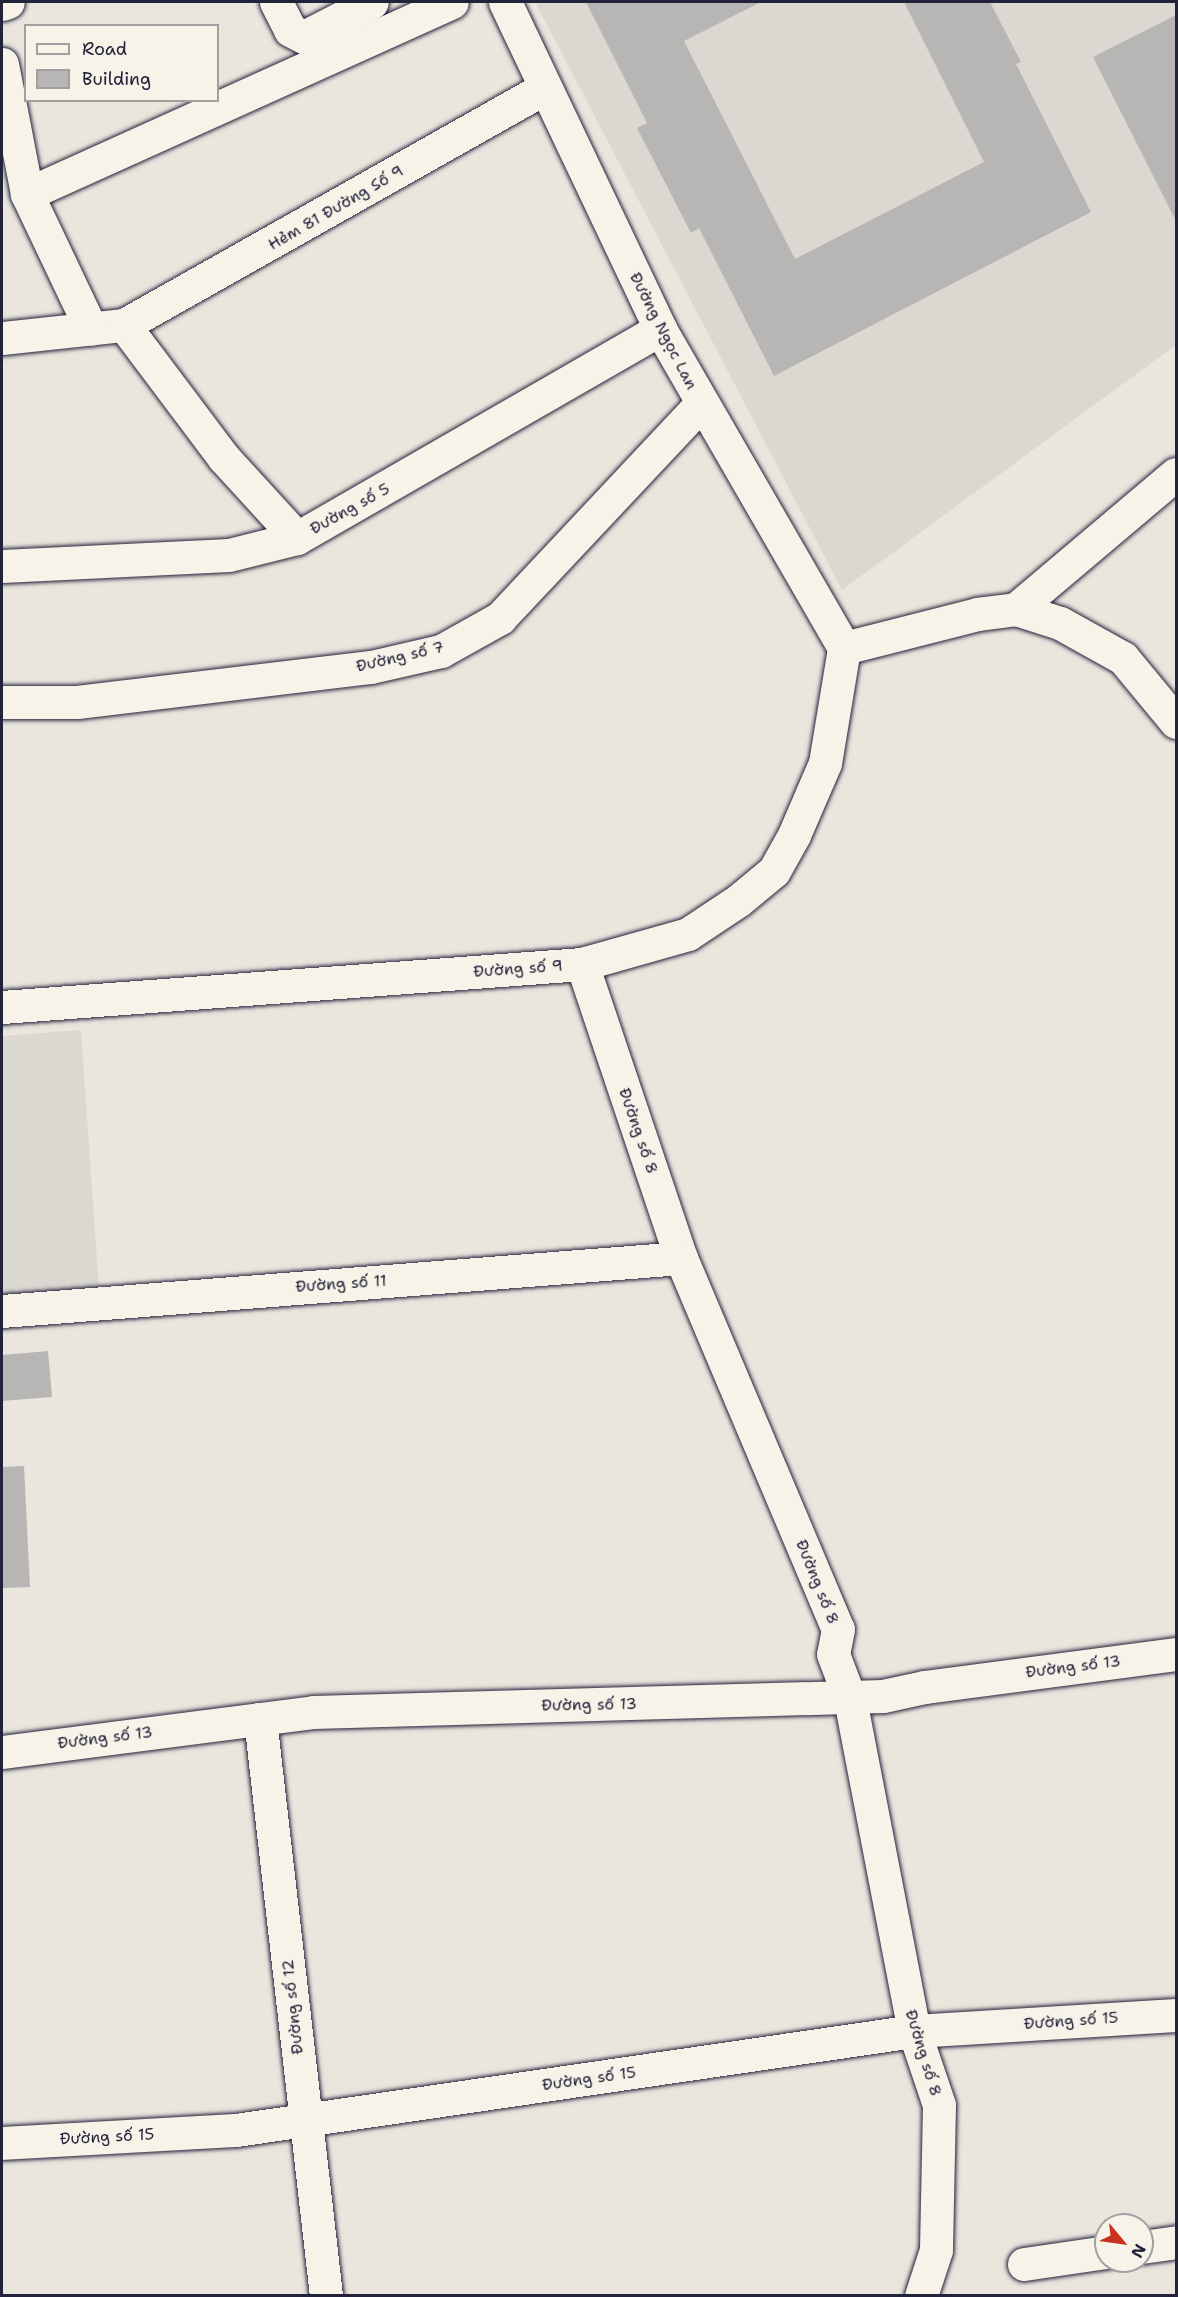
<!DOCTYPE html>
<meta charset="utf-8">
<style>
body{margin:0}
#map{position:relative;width:1178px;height:2297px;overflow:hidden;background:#eae6de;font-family:"Shantell Sans",sans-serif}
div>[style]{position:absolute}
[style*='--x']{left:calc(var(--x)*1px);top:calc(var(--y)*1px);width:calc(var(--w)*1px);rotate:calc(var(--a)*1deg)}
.built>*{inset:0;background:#dbd8d2}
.building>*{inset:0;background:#b8b6b5}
.roads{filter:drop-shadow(0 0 2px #22223b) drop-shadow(0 0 2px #22223b)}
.minor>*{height:33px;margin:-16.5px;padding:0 16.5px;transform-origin:16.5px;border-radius:16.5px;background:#f7f3e8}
span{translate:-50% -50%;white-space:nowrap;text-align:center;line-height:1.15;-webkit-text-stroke:4.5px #f7f3e8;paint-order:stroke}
.street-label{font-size:16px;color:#22223b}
.frame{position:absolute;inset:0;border:3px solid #22223b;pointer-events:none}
.legend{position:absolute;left:24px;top:24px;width:195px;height:78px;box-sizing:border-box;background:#f7f3e8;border:2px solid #a29fa3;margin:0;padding:8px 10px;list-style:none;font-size:18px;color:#22223b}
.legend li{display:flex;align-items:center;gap:12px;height:30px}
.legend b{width:30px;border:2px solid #a29fa3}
.north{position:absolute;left:1094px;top:2213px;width:60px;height:60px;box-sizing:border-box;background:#f7f3e8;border:2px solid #a29fa3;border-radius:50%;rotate:119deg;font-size:16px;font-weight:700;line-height:24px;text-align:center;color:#22223b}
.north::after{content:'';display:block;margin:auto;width:21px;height:27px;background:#c8321e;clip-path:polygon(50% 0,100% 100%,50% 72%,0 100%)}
</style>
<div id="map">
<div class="built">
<i style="clip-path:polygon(535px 2px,1176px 2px,1176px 345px,842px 590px)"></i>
<i style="clip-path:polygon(81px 1030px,99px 1290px,2px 1297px,2px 1036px)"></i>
</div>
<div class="building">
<i style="clip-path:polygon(586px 2px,761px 2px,684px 41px,795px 259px,984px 162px,904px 2px,990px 2px,1021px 62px,1016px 64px,1091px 212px,774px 376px,699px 228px,691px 233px,637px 128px,647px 123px)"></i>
<i style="clip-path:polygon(1176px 15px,1176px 221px,1093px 57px)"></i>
<i style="clip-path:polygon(48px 1351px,52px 1397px,2px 1401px,2px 1355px)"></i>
<i style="clip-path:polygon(24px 1466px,30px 1587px,2px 1588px,2px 1467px)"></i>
</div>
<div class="roads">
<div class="minor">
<i style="--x:276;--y:2;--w:31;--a:63"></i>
<i style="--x:290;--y:30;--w:16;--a:27"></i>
<i style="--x:304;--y:37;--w:76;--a:-27.2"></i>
<i style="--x:505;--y:2;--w:362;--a:64.6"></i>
<i style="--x:660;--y:329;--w:368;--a:60"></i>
<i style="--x:2;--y:4;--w:6;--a:-18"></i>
<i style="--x:2;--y:64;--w:132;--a:79.1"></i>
<i style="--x:27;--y:194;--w:149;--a:64.6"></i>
<i style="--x:27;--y:194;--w:466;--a:-24.3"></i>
<i style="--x:124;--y:325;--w:166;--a:53.1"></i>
<i style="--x:224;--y:458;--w:108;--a:47.6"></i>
<i style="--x:2;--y:338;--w:123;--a:-6.1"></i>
<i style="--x:124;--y:325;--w:483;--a:-29.4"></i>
<i style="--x:2;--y:566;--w:227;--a:-2.8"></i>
<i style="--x:229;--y:555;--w:70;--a:-14"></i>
<i style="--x:297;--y:538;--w:419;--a:-29.9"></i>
<i style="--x:1016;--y:609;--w:209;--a:-40.2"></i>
<i style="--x:844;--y:648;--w:137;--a:-14.3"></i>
<i style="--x:977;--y:614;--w:39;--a:-7"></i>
<i style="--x:1016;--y:609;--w:46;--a:17.7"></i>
<i style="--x:1060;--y:623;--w:72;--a:29.1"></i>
<i style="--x:1123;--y:658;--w:83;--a:50.4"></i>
<i style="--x:2;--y:702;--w:75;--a:0"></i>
<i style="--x:77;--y:702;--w:296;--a:-6.8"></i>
<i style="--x:371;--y:667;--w:72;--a:-12.9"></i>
<i style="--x:441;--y:651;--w:68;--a:-29.2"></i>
<i style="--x:500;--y:618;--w:294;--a:-46.8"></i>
<i style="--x:582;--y:964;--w:310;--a:71.4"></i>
<i style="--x:681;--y:1258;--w:403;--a:67.1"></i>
<i style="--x:838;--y:1629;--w:25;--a:101"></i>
<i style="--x:833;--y:1654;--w:48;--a:69.3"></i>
<i style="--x:850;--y:1699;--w:338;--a:79.1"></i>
<i style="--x:914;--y:2031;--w:78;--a:71.3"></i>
<i style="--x:939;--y:2105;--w:145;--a:91.2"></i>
<i style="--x:936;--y:2250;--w:48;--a:108.1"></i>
<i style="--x:2;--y:1007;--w:582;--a:-4.24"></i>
<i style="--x:582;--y:964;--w:110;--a:-15.8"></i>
<i style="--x:688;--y:934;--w:61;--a:-33.7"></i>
<i style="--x:739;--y:900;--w:45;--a:-39.6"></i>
<i style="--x:774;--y:871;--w:41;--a:-60.9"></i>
<i style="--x:794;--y:835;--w:78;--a:-66.7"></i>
<i style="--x:825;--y:763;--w:117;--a:-80.6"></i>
<i style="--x:2;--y:1311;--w:681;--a:-4.46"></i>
<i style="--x:260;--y:1719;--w:581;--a:83.47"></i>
<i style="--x:2;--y:1752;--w:314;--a:-7.3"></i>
<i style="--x:313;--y:1712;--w:570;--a:-1.61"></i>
<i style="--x:883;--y:1696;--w:43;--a:-12.1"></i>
<i style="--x:925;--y:1687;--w:253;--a:-7.5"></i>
<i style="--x:2;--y:2143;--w:234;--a:-3.2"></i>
<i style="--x:236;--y:2130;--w:685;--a:-8.31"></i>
<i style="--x:914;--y:2031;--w:262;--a:-3.5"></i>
<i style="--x:1142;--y:2247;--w:34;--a:-8"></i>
<i style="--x:1024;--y:2264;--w:83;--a:-8.3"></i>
</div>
</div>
<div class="street-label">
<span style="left:336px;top:208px;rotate:-30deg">Hẻm 81 Đường Số 9</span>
<span style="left:663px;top:331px;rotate:63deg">Đường Ngọc Lan</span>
<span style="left:350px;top:509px;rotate:-29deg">Đường số 5</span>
<span style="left:400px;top:657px;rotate:-13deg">Đường số 7</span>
<span style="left:518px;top:969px;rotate:-4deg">Đường số 9</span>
<span style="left:638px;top:1131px;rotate:71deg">Đường số 8</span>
<span style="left:341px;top:1284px;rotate:-4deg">Đường số 11</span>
<span style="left:817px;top:1582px;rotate:68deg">Đường số 8</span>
<span style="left:1073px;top:1667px;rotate:-7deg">Đường số 13</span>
<span style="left:589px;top:1705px;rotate:-1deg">Đường số 13</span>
<span style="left:105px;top:1738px;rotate:-7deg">Đường số 13</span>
<span style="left:293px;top:2007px;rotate:-96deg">Đường số 12</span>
<span style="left:1071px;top:2021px;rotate:-4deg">Đường số 15</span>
<span style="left:923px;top:2053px;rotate:73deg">Đường số 8</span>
<span style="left:589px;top:2079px;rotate:-8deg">Đường số 15</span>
<span style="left:107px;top:2137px;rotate:-3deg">Đường số 15</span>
</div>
<div class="frame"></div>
<ul class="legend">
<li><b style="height:8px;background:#f7f3e8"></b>Road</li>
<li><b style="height:16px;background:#b8b6b5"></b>Building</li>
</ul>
<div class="north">N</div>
</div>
